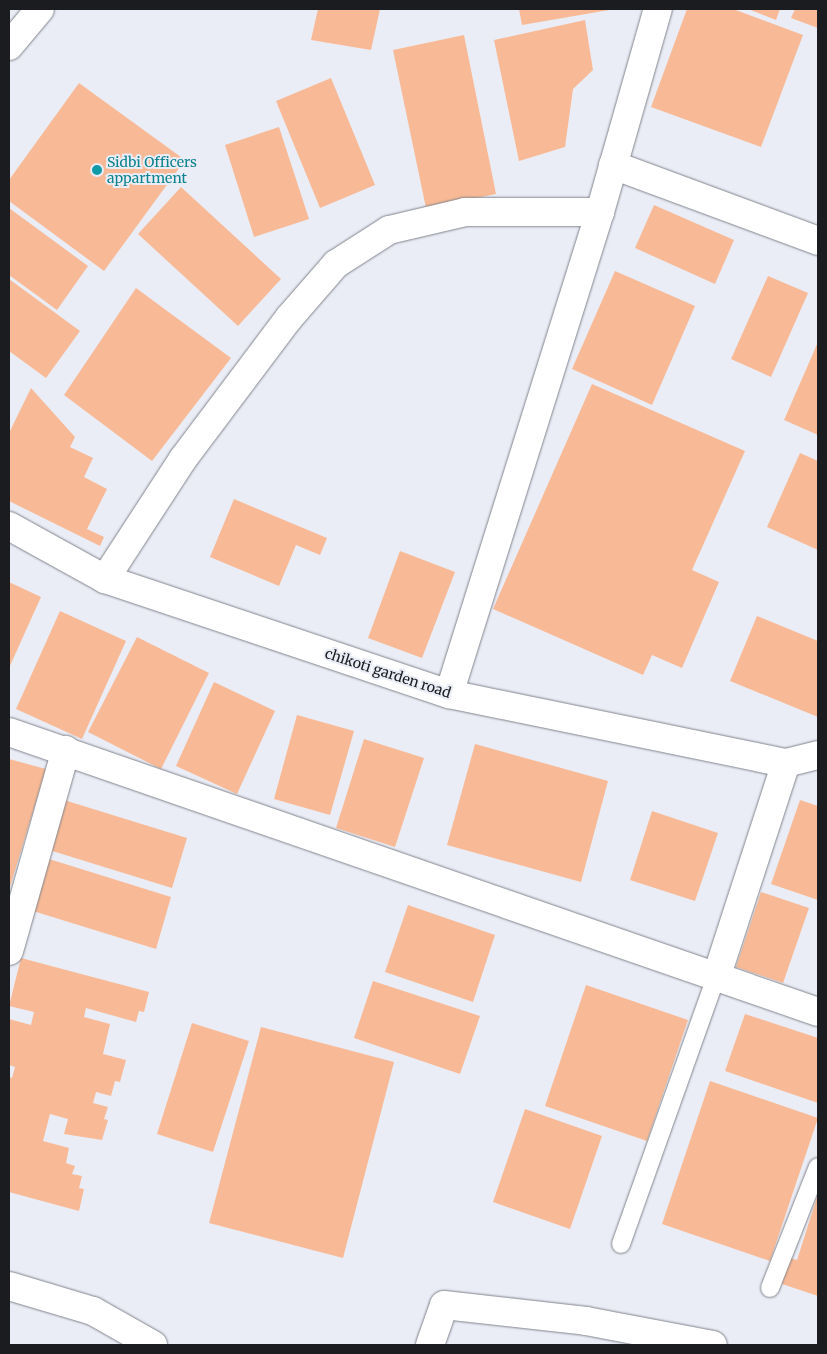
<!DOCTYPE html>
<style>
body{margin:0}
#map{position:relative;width:827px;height:1354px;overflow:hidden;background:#eaedf6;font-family:Merriweather,serif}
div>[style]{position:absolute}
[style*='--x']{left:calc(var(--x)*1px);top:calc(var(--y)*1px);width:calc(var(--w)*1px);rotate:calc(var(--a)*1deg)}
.building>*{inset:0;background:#f8ba96}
.roads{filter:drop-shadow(0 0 1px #82848c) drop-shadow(0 0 1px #82848c)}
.service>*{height:18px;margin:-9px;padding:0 9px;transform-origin:9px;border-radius:9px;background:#fff}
.minor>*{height:28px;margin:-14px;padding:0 14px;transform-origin:14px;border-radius:14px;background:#fff}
.dots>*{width:14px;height:14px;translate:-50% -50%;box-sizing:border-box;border:2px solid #eaedf6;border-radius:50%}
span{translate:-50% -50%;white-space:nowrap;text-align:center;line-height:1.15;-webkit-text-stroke:4px #eaedf6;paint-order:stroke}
.culture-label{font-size:14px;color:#0d838f}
.left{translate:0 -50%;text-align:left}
.street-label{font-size:14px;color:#1b1c1f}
.frame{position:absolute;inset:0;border:10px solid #1b1c1f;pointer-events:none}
</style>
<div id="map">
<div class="building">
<i style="clip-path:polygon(318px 9px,380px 9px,371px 50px,311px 40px)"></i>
<i style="clip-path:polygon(519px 9px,609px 9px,609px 10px,522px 25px)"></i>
<i style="clip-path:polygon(687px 9px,733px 9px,803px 35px,761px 147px,651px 107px)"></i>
<i style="clip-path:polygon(748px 9px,780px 9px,776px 20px)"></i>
<i style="clip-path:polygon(795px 9px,818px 9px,818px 28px,791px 18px)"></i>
<i style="clip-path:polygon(585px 20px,593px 70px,573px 89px,565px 147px,519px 161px,494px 40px)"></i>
<i style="clip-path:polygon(464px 35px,496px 194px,426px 208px,393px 50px)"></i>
<i style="clip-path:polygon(331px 78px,375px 185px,320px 208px,276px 101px)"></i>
<i style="clip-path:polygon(79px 83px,185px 160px,104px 271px,9px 201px,9px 180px)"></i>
<i style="clip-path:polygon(279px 127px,309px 219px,254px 237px,225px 145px)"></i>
<i style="clip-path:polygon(181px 187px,281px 279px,238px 326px,138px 234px)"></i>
<i style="clip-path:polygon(654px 205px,734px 240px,715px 284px,635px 248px)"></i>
<i style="clip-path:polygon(9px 208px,88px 266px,57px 310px,9px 275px)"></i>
<i style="clip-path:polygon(615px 271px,695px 306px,652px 405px,572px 369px)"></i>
<i style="clip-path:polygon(768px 276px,808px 293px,771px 377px,731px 359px)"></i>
<i style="clip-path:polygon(9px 279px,80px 331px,46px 378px,9px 351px)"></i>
<i style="clip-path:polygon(136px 288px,231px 358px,152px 461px,64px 395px)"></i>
<i style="clip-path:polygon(818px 342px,818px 435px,784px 420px)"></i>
<i style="clip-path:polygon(592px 384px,745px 451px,692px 570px,719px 582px,682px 668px,652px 655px,643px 675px,493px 609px)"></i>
<i style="clip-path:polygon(31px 388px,75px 437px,70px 447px,93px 458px,84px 477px,107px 489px,87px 529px,104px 537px,100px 546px,9px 501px,9px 433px)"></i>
<i style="clip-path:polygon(800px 453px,818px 461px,818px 550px,767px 527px)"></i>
<i style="clip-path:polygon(234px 499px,327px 538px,320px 555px,296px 545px,279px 586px,210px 557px)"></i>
<i style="clip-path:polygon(400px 551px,455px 572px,422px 658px,368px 638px)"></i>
<i style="clip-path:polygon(9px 582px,41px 597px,9px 668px)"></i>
<i style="clip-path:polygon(60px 611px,126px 641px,82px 739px,16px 709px)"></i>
<i style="clip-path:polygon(757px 616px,818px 641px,818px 717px,730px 681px)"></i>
<i style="clip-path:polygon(137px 637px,209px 673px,161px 769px,88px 732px)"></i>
<i style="clip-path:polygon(214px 682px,275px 711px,237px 794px,176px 766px)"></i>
<i style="clip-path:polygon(297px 715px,354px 731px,330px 815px,274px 799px)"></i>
<i style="clip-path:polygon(364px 739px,424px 758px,395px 847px,336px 828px)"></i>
<i style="clip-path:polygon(475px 744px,608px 781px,581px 882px,447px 845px)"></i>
<i style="clip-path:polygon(9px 759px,46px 769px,9px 890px)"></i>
<i style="clip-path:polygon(64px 800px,187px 838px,172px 888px,49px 850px)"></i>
<i style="clip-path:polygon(800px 800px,818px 806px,818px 900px,771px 884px)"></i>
<i style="clip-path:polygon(652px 811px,718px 833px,695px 901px,630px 880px)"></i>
<i style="clip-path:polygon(49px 859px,171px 897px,156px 949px,33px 911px)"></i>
<i style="clip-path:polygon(761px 892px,809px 908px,783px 983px,736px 967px)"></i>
<i style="clip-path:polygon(408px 905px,495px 935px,473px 1002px,385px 972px)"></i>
<i style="clip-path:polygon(21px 958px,149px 992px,144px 1012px,139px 1011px,136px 1022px,86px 1008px,84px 1017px,110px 1024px,103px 1054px,126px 1060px,120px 1082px,115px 1081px,111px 1096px,96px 1092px,93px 1103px,108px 1107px,104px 1119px,108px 1120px,102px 1140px,64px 1134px,68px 1119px,50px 1114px,43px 1141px,69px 1148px,66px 1163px,75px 1166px,72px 1174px,82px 1176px,79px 1188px,84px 1189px,79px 1211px,9px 1192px,9px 1077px,12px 1078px,15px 1067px,9px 1065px,9px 1019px,31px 1025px,34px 1012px,9px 1006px)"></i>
<i style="clip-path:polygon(373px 981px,480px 1016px,460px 1074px,354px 1038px)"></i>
<i style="clip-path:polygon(586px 985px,688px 1020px,647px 1141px,545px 1106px)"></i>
<i style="clip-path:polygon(745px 1014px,818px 1038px,818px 1103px,725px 1071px)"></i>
<i style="clip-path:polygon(192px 1023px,249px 1041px,213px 1152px,157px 1134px)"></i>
<i style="clip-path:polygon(261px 1027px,394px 1062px,343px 1258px,209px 1223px)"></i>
<i style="clip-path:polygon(710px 1081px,818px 1118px,770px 1261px,662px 1224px)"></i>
<i style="clip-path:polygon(525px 1109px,602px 1136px,570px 1229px,493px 1202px)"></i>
<i style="clip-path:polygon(818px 1194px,818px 1296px,779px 1283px,787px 1257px,797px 1260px)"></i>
</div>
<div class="roads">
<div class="service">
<i style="--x:621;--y:1244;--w:286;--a:-70.4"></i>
<i style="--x:770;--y:1288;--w:130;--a:-68.4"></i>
</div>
<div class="minor">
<i style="--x:9;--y:46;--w:48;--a:-50"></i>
<i style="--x:613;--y:165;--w:219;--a:20.3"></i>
<i style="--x:9;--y:526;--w:110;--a:28.9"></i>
<i style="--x:105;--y:579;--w:363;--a:18.5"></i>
<i style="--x:449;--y:694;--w:344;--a:11.6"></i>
<i style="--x:105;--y:579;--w:143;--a:-57"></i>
<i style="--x:183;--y:459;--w:176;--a:-53.1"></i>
<i style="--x:289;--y:318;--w:72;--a:-49"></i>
<i style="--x:336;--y:264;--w:63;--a:-32.7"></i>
<i style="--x:389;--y:230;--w:78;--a:-13.3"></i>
<i style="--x:465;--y:212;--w:135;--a:0"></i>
<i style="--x:449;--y:694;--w:505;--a:-72.61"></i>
<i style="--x:600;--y:212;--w:211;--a:-74.1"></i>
<i style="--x:9;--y:732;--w:856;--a:19.09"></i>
<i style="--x:9;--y:951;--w:209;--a:-74.2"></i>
<i style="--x:717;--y:975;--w:223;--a:-72"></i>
<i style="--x:786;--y:763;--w:33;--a:-14"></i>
<i style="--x:9;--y:1286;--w:88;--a:16.6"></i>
<i style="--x:93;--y:1311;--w:69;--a:29.5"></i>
<i style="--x:430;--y:1345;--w:42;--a:-70.7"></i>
<i style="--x:444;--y:1305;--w:143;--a:6.4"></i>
<i style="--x:586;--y:1321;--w:129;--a:10.7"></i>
</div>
</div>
<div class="dots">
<i style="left:97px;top:170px;background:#0f9aa8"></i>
</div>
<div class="culture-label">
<span class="left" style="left:107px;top:170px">Sidbi Officers<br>appartment</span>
</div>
<div class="street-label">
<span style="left:388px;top:673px;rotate:18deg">chikoti garden road</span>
</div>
<div class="frame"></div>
</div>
